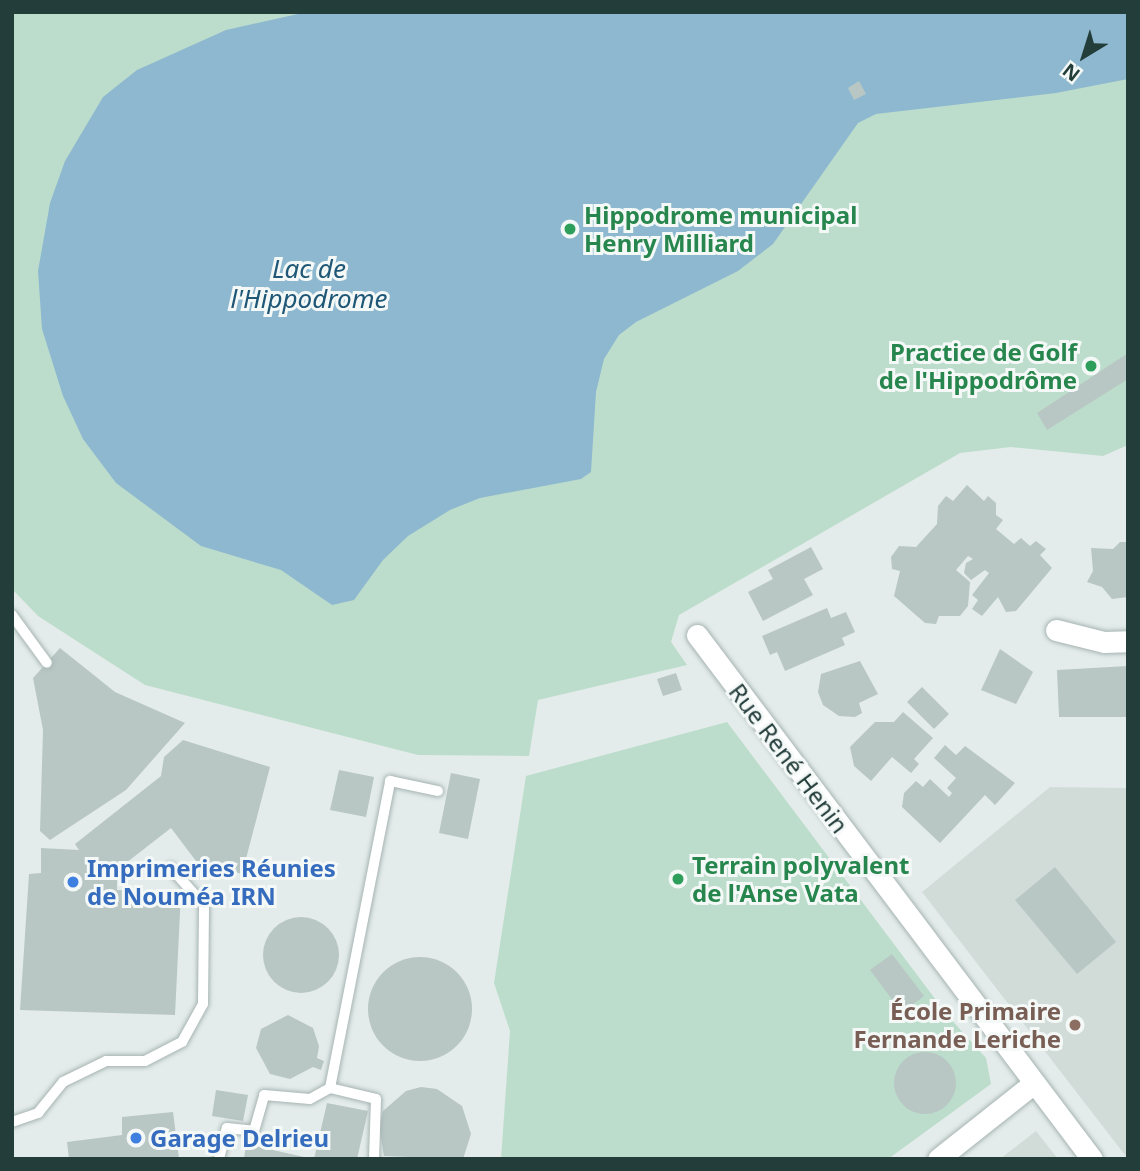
<!DOCTYPE html>
<meta charset="utf-8">
<style>
body{margin:0}
#map{position:relative;width:1140px;height:1171px;overflow:hidden;background:#e3ecea;font-family:"Noto Sans",sans-serif}
div>[style]{position:absolute}
[style*='--x']{left:calc(var(--x)*1px);top:calc(var(--y)*1px);width:calc(var(--w)*1px);rotate:calc(var(--a)*1deg)}
.built>*{inset:0;background:#d1dcd9}
.green>*{inset:0;background:#bdddcc}
.water>*{inset:0;background:#8db8cf}
.building>*{inset:0;background:#b8c7c4}
.round{border-radius:50%}
.roads{filter:drop-shadow(0 0 2px #a6b4b2) drop-shadow(0 0 2px #a6b4b2)}
.lane>*{height:10px;margin:-5px;padding:0 5px;transform-origin:5px;border-radius:5px;background:#fff}
.street>*{height:21px;margin:-10.5px;padding:0 10.5px;transform-origin:10.5px;border-radius:10.5px;background:#fff}
.dots>*{width:19px;height:19px;translate:-50% -50%;box-sizing:border-box;border:4px solid #f4f9f7;border-radius:50%}
span{translate:-50% -50%;white-space:nowrap;text-align:center;line-height:1.15;-webkit-text-stroke:6px #f4f9f7;paint-order:stroke}
.leisure-label{font-size:24px;color:#27864d;font-weight:700}
.left{translate:0 -50%;text-align:left}
.right{translate:-100% -50%;text-align:right}
.street-label{font-size:24px;color:#233d3b}
.shop-label{font-size:24px;color:#366cbe;font-weight:700}
.education-label{font-size:24px;color:#785e54;font-weight:700}
.water-label{font-size:26px;color:#1f5777;font-style:italic}
.frame{position:absolute;inset:0;border:14px solid #233d3b;pointer-events:none}
.north{position:absolute;left:1049px;top:21px;width:70px;height:70px;-webkit-text-stroke:5px #f4f9f7;paint-order:stroke;rotate:218deg;font-size:19px;font-weight:700;line-height:28px;text-align:center;color:#233d3b}
.north::after{content:'';display:block;margin:auto;width:24px;height:32px;background:#233d3b;clip-path:polygon(50% 0,100% 100%,50% 72%,0 100%)}
</style>
<div id="map">
<div class="built">
<i style="clip-path:polygon(1050px 787px,1128px 788px,1128px 1159px,922px 892px)"></i>
<i style="clip-path:polygon(1036px 1131px,1058px 1159px,1000px 1159px)"></i>
</div>
<div class="green">
<i style="clip-path:polygon(12px 12px,1128px 12px,1128px 445px,1103px 456px,1011px 447px,960px 453px,679px 615px,671px 642px,687px 665px,538px 700px,529px 756px,418px 755px,145px 685px,38px 616px,12px 589px)"></i>
<i style="clip-path:polygon(727px 722px,948px 1016px,986px 1058px,991px 1084px,888px 1159px,501px 1159px,510px 1031px,494px 983px,526px 776px)"></i>
</div>
<div class="water">
<i style="clip-path:polygon(307px 12px,1128px 12px,1128px 79px,1056px 93px,876px 114px,858px 123px,773px 244px,738px 271px,636px 322px,619px 335px,604px 359px,596px 392px,591px 472px,581px 479px,480px 498px,450px 510px,408px 536px,383px 560px,354px 600px,332px 605px,281px 570px,201px 546px,116px 483px,83px 439px,63px 396px,42px 329px,38px 271px,50px 203px,65px 161px,103px 97px,137px 70px,226px 30px)"></i>
</div>
<div class="building">
<i style="clip-path:polygon(859px 81px,866px 94px,854px 100px,848px 88px)"></i>
<i style="clip-path:polygon(1128px 353px,1128px 379px,1047px 430px,1037px 413px)"></i>
<i style="clip-path:polygon(967px 485px,984px 501px,988px 496px,996px 503px,996px 515px,1003px 520px,996px 529px,1014px 544px,1021px 538px,1030px 546px,1036px 541px,1046px 549px,1040px 555px,1052px 568px,1016px 611px,1006px 612px,998px 597px,982px 616px,972px 609px,978px 600px,972px 595px,989px 573px,985px 570px,971px 580px,964px 573px,966px 563px,973px 559px,968px 556px,956px 570px,970px 582px,968px 606px,960px 616px,939px 616px,936px 624px,925px 623px,894px 596px,900px 571px,892px 569px,891px 557px,899px 546px,916px 547px,937px 524px,938px 506px,946px 496px,953px 501px)"></i>
<i style="clip-path:polygon(1120px 542px,1128px 542px,1128px 597px,1112px 599px,1102px 587px,1087px 582px,1093px 571px,1091px 548px,1113px 549px)"></i>
<i style="clip-path:polygon(811px 547px,823px 569px,804px 579px,813px 595px,763px 621px,748px 592px,773px 579px,768px 570px)"></i>
<i style="clip-path:polygon(827px 608px,831px 618px,846px 612px,855px 632px,842px 638px,845px 645px,785px 671px,777px 652px,770px 655px,762px 636px)"></i>
<i style="clip-path:polygon(60px 648px,115px 692px,185px 723px,126px 790px,50px 840px,40px 831px,43px 730px,33px 678px)"></i>
<i style="clip-path:polygon(1000px 649px,1033px 672px,1016px 704px,981px 690px)"></i>
<i style="clip-path:polygon(860px 661px,878px 694px,859px 703px,862px 713px,855px 717px,839px 716px,823px 705px,818px 692px,821px 674px)"></i>
<i style="clip-path:polygon(1128px 666px,1128px 717px,1059px 717px,1057px 670px)"></i>
<i style="clip-path:polygon(676px 673px,682px 690px,663px 696px,657px 679px)"></i>
<i style="clip-path:polygon(922px 687px,949px 714px,934px 729px,907px 702px)"></i>
<i style="clip-path:polygon(903px 712px,933px 738px,914px 759px,919px 764px,911px 773px,892px 757px,871px 781px,854px 766px,850px 747px,875px 722px,894px 722px)"></i>
<i style="clip-path:polygon(183px 740px,270px 767px,242px 874px,196px 861px,171px 828px,117px 870px,117px 890px,181px 892px,175px 1015px,20px 1010px,29px 874px,41px 873px,41px 848px,79px 850px,75px 844px,161px 776px,164px 757px)"></i>
<i style="clip-path:polygon(945px 745px,956px 755px,965px 746px,1015px 783px,995px 805px,985px 795px,940px 843px,902px 807px,904px 793px,916px 781px,923px 787px,930px 779px,949px 797px,952px 793px,947px 788px,956px 778px,934px 758px)"></i>
<i style="clip-path:polygon(339px 770px,374px 777px,366px 817px,330px 810px)"></i>
<i style="clip-path:polygon(451px 773px,480px 779px,468px 839px,439px 833px)"></i>
<i style="clip-path:polygon(1055px 867px,1116px 942px,1077px 974px,1015px 900px)"></i>
<i class="round" style="left:263px;top:917px;width:76px;height:76px"></i>
<i style="clip-path:polygon(892px 954px,924px 996px,902px 1013px,870px 970px)"></i>
<i class="round" style="left:368px;top:957px;width:104px;height:104px"></i>
<i style="clip-path:polygon(288px 1015px,313px 1028px,319px 1046px,317px 1058px,324px 1061px,321px 1070px,313px 1067px,290px 1079px,270px 1074px,256px 1048px,261px 1029px)"></i>
<i class="round" style="left:894px;top:1052px;width:62px;height:62px"></i>
<i style="clip-path:polygon(421px 1087px,437px 1089px,462px 1106px,471px 1134px,463px 1159px,384px 1156px,379px 1126px,383px 1111px,406px 1091px)"></i>
<i style="clip-path:polygon(216px 1090px,248px 1095px,243px 1121px,212px 1116px)"></i>
<i style="clip-path:polygon(327px 1103px,368px 1111px,357px 1159px,314px 1159px)"></i>
<i style="clip-path:polygon(173px 1112px,179px 1159px,69px 1159px,67px 1142px,122px 1135px,122px 1117px)"></i>
<i style="clip-path:polygon(246px 1144px,304px 1157px,303px 1159px,244px 1159px)"></i>
</div>
<div class="roads">
<div class="lane">
<i style="--x:12;--y:615;--w:59;--a:53.9"></i>
<i style="--x:330;--y:1088;--w:47;--a:13.4"></i>
<i style="--x:376;--y:1099;--w:60;--a:91.9"></i>
<i style="--x:12;--y:1122;--w:28;--a:-19"></i>
<i style="--x:38;--y:1113;--w:40;--a:-51"></i>
<i style="--x:63;--y:1082;--w:48;--a:-26"></i>
<i style="--x:106;--y:1061;--w:39;--a:0"></i>
<i style="--x:145;--y:1061;--w:42;--a:-27.2"></i>
<i style="--x:182;--y:1042;--w:43;--a:-61.1"></i>
<i style="--x:203;--y:1004;--w:99;--a:-89.4"></i>
<i style="--x:204;--y:905;--w:50;--a:-131.7"></i>
<i style="--x:219;--y:1159;--w:32;--a:-76"></i>
<i style="--x:227;--y:1128;--w:27;--a:6"></i>
<i style="--x:254;--y:1131;--w:37;--a:-74"></i>
<i style="--x:264;--y:1095;--w:46;--a:5"></i>
<i style="--x:310;--y:1099;--w:23;--a:-29"></i>
<i style="--x:330;--y:1088;--w:313;--a:-78.9"></i>
<i style="--x:390;--y:781;--w:49;--a:11.8"></i>
</div>
<div class="street">
<i style="--x:1056;--y:630;--w:49;--a:14"></i>
<i style="--x:1104;--y:642;--w:24;--a:-2"></i>
<i style="--x:697;--y:635;--w:656;--a:52.99"></i>
<i style="--x:938;--y:1159;--w:122;--a:-38.4"></i>
</div>
</div>
<div class="dots">
<i style="left:570px;top:229px;background:#2e9e5b"></i>
<i style="left:1091px;top:366px;background:#2e9e5b"></i>
<i style="left:678px;top:879px;background:#2e9e5b"></i>
<i style="left:73px;top:882px;background:#3f7fe0"></i>
<i style="left:1075px;top:1025px;background:#8d6e63"></i>
<i style="left:136px;top:1138px;background:#3f7fe0"></i>
</div>
<div class="leisure-label">
<span class="left" style="left:584px;top:229px">Hippodrome municipal<br>Henry Milliard</span>
<span class="right" style="left:1077px;top:366px">Practice de Golf<br>de l'Hippodrôme</span>
<span class="left" style="left:692px;top:879px">Terrain polyvalent<br>de l'Anse Vata</span>
</div>
<div class="street-label">
<span style="left:789px;top:758px;rotate:53deg">Rue René Henin</span>
</div>
<div class="shop-label">
<span class="left" style="left:87px;top:882px">Imprimeries Réunies<br>de Nouméa IRN</span>
<span class="left" style="left:150px;top:1138px">Garage Delrieu</span>
</div>
<div class="education-label">
<span class="right" style="left:1061px;top:1025px">École Primaire<br>Fernande Leriche</span>
</div>
<div class="water-label">
<span style="left:309px;top:284px">Lac de<br>l'Hippodrome</span>
</div>
<div class="frame"></div>
<div class="north">N</div>
</div>
